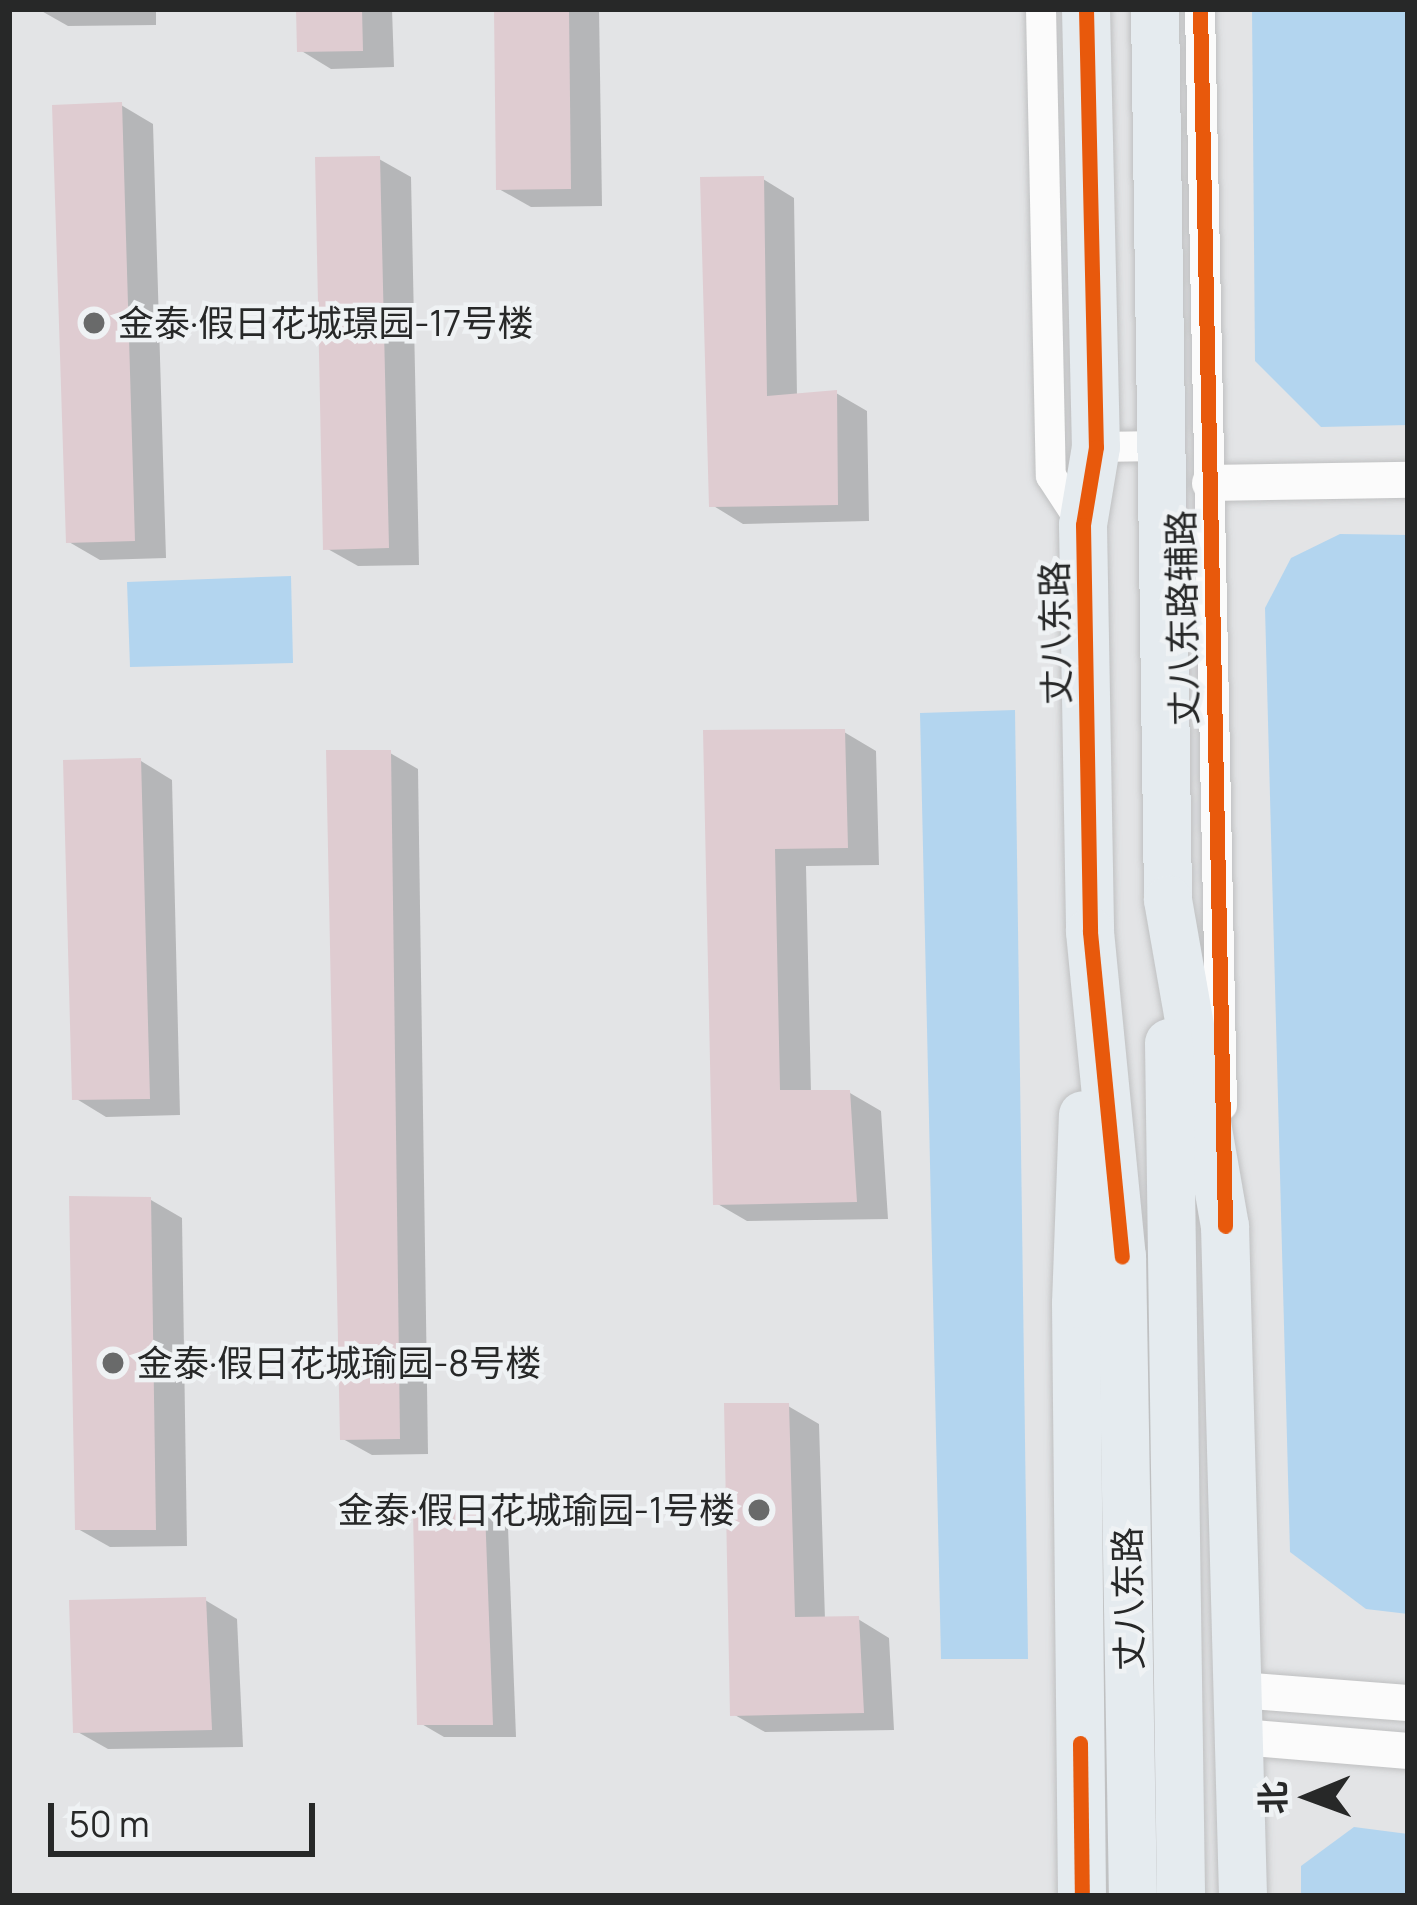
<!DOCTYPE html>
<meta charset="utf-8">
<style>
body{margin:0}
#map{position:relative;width:1417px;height:1905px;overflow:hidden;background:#e3e4e6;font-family:Manrope,"Noto Sans SC",sans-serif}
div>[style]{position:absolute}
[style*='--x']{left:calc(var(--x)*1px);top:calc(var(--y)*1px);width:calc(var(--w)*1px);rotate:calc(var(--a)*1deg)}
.green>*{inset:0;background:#b3d5ef}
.shadow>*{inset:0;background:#0003}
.building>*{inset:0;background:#dfccd1}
.roads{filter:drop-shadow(0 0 3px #bfc0c1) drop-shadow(0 0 3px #bfc0c1)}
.minor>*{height:30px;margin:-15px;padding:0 15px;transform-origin:15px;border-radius:15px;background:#fbfbfb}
.tertiary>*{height:36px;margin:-18px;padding:0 18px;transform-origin:18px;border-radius:18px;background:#fbfbfb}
.primary>*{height:48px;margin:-24px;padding:0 24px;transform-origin:24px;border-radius:24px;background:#e5ebef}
.cycleway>*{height:15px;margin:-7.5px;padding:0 7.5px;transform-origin:7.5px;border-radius:7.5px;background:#e8590c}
.dots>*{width:33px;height:33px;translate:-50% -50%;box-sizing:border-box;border:6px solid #eff2f4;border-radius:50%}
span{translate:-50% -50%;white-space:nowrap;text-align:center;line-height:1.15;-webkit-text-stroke:9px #eff2f4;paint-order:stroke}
.poi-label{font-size:36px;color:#272828}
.left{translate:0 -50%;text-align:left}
.right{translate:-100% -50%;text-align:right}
.street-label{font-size:36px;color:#272828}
.frame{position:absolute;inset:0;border:12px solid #272828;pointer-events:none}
.north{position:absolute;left:1249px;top:1737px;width:120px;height:120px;-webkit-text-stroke:9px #eff2f4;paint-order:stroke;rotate:269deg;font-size:33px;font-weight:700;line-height:48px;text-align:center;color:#272828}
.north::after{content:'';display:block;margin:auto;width:42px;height:54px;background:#272828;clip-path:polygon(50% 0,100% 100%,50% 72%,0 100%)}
.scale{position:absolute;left:48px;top:1803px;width:267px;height:54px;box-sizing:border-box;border:6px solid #272828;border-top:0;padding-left:15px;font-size:36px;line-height:42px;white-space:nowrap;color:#272828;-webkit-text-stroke:9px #eff2f4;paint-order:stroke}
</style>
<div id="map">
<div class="green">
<i style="clip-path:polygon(1252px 9px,1408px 9px,1408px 425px,1321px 427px,1255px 361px)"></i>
<i style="clip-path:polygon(1340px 534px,1408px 535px,1408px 1614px,1366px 1609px,1290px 1552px,1265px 608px,1291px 558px)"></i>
<i style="clip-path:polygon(291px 576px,293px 663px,130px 667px,127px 582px)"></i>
<i style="clip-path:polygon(1015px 710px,1028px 1659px,941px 1659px,920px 713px)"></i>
<i style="clip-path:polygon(1354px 1827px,1408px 1834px,1408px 1896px,1301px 1896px,1301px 1866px)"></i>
</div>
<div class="shadow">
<i style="clip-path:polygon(38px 9px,156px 9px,156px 25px,68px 26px)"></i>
<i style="clip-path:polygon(299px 9px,392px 9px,394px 67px,331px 69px,300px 50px)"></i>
<i style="clip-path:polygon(497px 9px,599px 9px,602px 206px,531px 207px,499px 189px)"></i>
<i style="clip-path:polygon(121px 105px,153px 124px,166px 558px,100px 560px,69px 542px)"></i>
<i style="clip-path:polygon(379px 159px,411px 177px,419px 565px,358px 566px,326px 548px)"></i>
<i style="clip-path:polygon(763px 179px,794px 198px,797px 396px,836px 393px,867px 411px,869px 521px,743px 524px,712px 505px)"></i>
<i style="clip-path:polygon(844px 732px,876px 751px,879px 865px,806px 866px,811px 1093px,850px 1093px,881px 1111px,888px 1219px,747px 1221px,716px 1203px,706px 733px)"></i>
<i style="clip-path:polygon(390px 753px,418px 769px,428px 1454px,372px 1455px,343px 1439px)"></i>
<i style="clip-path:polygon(141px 761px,172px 780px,180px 1115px,106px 1117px,75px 1098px)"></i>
<i style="clip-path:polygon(151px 1200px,182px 1218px,187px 1546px,110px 1547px,78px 1529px)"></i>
<i style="clip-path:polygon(788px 1406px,819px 1424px,825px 1620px,858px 1619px,889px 1638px,894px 1730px,765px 1732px,733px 1714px)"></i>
<i style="clip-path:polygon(484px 1513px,508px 1527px,516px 1737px,444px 1737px,420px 1723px)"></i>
<i style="clip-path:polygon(205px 1600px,237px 1619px,243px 1747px,108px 1749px,76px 1731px)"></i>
</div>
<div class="building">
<i style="clip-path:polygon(296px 9px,362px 9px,363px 51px,297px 52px)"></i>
<i style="clip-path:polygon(494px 9px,569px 9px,571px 189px,496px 190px)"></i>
<i style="clip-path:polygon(122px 102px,135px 541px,66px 543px,52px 105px)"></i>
<i style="clip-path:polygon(380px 156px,389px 548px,323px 550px,315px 157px)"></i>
<i style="clip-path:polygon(764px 176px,767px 396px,837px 390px,838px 505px,709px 507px,700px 177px)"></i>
<i style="clip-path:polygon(845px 729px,848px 848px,775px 849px,780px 1090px,850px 1090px,857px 1202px,713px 1205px,703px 730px)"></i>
<i style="clip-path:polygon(326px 750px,391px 750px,400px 1439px,340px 1440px)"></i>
<i style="clip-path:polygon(141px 758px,150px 1099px,72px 1100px,63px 760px)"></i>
<i style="clip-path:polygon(69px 1196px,151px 1197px,156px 1530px,75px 1530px)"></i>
<i style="clip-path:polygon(724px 1403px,789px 1403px,795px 1617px,859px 1616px,864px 1713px,730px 1716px)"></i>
<i style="clip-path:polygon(413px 1510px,485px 1510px,493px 1725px,417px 1725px)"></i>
<i style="clip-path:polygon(206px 1597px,212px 1730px,73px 1733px,69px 1600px)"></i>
</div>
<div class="roads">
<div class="minor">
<i style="--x:1041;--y:9;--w:467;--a:88.8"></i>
<i style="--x:1051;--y:476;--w:59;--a:56.9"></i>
<i style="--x:1200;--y:9;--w:1097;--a:88.85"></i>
<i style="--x:1096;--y:447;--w:67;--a:-0.9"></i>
</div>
<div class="tertiary">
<i style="--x:1210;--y:483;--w:198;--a:-0.9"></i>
<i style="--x:1239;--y:1690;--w:169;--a:4.4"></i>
<i style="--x:1241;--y:1737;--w:168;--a:4.8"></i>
</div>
<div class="primary">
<i style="--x:1086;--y:9;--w:438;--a:88.7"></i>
<i style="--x:1096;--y:447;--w:79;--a:99.5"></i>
<i style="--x:1083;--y:525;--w:407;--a:89"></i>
<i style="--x:1090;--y:932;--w:326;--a:84.4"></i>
<i style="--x:1122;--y:1256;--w:640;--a:89.02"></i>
<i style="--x:1155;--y:9;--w:891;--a:89.16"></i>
<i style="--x:1168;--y:900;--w:331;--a:80.1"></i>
<i style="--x:1225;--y:1226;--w:670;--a:88.46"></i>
<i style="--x:1169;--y:1043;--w:853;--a:89.19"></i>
<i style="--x:1082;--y:1896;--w:592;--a:-90.58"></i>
<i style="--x:1076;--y:1304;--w:189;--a:-87.9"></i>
</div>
</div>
<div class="cycleway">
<i style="--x:1086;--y:9;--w:438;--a:88.7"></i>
<i style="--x:1096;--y:447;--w:79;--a:99.5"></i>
<i style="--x:1083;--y:525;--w:407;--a:89"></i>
<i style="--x:1090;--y:932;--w:326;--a:84.4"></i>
<i style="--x:1200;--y:9;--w:1217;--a:88.82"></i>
<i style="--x:1080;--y:1743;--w:153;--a:89.3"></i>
</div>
<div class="dots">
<i style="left:94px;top:323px;background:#696a6a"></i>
<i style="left:113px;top:1363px;background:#696a6a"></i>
<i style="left:759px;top:1510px;background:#696a6a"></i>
</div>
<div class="poi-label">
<span class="left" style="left:118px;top:323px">金泰·假日花城璟园-17号楼</span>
<span class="left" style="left:137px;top:1363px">金泰·假日花城瑜园-8号楼</span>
<span class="right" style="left:735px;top:1510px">金泰·假日花城瑜园-1号楼</span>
</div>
<div class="street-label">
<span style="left:1182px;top:618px;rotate:-91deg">丈八东路辅路</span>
<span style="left:1055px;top:633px;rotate:-91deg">丈八东路</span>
<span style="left:1128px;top:1599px;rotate:-91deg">丈八东路</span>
</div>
<div class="frame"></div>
<div class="north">北</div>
<div class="scale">50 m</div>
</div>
